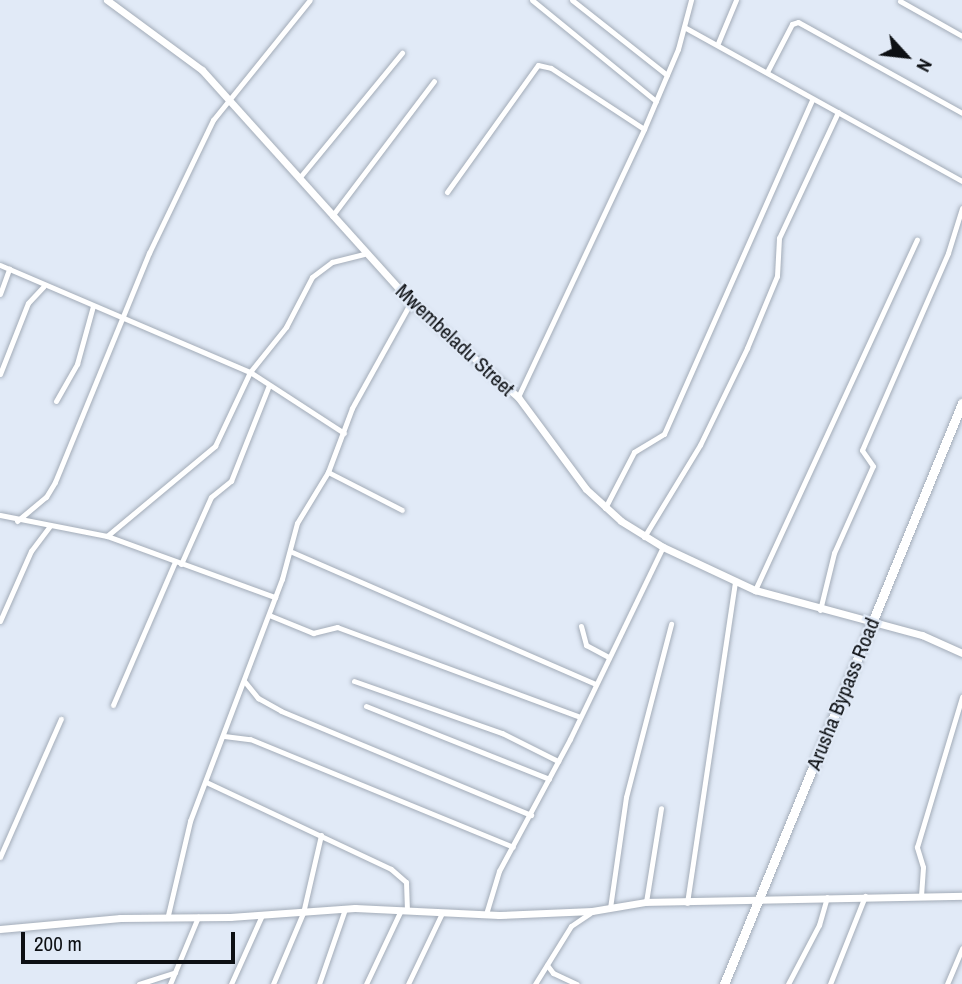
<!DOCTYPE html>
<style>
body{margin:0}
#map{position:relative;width:962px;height:984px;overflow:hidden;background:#e1eaf7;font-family:"Archivo Narrow",sans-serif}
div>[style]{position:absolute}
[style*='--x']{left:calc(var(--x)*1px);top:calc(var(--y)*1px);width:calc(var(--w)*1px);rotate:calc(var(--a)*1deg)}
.roads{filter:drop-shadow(0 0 2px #a3acb8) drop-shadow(0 0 2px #a3acb8)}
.minor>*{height:5px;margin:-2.5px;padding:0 2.5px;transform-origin:2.5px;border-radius:2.5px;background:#fff}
.tertiary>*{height:7px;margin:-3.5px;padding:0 3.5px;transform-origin:3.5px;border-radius:3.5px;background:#fff}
.primary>*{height:9px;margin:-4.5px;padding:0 4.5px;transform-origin:4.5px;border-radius:4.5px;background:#fff}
span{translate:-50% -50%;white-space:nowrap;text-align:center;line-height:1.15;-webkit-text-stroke:5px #e1eaf7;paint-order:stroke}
.street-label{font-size:21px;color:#0d1014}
.north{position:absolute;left:871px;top:21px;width:70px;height:70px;-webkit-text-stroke:5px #e1eaf7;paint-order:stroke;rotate:117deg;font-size:19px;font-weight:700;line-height:28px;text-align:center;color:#0d1014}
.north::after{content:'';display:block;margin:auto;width:24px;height:32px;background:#0d1014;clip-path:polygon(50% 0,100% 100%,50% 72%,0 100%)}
.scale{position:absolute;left:21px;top:932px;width:214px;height:32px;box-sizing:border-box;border:4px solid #0d1014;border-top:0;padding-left:9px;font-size:21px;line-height:24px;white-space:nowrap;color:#0d1014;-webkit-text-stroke:5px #e1eaf7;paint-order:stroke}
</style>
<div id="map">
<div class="roads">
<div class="minor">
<i style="--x:532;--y:0;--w:160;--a:39.2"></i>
<i style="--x:572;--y:0;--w:121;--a:38.3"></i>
<i style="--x:900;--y:1;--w:71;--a:29.4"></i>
<i style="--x:684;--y:27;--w:318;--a:29"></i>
<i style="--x:718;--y:43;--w:47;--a:-67.3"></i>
<i style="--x:767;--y:72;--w:54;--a:-62.5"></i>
<i style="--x:792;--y:24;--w:6;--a:-18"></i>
<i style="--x:798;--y:22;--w:188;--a:29"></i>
<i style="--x:300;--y:177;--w:161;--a:-50.6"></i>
<i style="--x:447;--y:192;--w:156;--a:-54.4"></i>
<i style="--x:538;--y:65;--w:13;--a:13"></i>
<i style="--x:551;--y:68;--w:111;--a:33.3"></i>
<i style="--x:332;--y:216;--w:169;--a:-52.9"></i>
<i style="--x:0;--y:265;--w:272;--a:23.2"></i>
<i style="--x:250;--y:372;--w:112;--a:33"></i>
<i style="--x:0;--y:294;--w:27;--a:-70"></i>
<i style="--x:0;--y:374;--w:76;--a:-68.5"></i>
<i style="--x:28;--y:303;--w:23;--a:-47"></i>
<i style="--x:518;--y:397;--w:296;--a:-64.8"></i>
<i style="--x:644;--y:129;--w:87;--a:-67"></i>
<i style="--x:678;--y:49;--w:51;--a:-75.1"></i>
<i style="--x:56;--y:401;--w:43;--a:-60.4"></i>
<i style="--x:77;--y:364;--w:60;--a:-74.6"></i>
<i style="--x:328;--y:472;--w:83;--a:27.2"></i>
<i style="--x:605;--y:508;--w:63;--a:-62.6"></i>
<i style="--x:634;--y:452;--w:35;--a:-31"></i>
<i style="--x:664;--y:434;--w:365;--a:-66.1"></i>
<i style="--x:0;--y:515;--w:109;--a:11.1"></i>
<i style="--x:107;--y:536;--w:179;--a:20"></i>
<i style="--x:17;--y:521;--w:38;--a:-40"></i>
<i style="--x:46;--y:497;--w:17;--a:-59"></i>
<i style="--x:55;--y:482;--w:248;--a:-67.7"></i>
<i style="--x:149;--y:253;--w:148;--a:-64.3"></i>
<i style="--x:213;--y:120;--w:154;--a:-51.1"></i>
<i style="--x:107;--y:536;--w:141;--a:-39.8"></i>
<i style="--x:215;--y:446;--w:82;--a:-64.7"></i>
<i style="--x:250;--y:372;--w:58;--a:-51.3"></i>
<i style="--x:286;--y:327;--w:56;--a:-62.5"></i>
<i style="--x:312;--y:277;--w:25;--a:-37"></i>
<i style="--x:332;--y:262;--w:33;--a:-14"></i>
<i style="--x:644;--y:537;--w:108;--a:-58.7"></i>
<i style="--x:700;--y:445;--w:108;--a:-64.1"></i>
<i style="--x:747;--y:348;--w:78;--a:-67.4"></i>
<i style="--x:777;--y:276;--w:38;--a:-87"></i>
<i style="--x:779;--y:238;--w:139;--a:-64.9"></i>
<i style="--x:292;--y:552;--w:331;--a:23.5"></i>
<i style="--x:181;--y:564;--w:73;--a:-65.9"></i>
<i style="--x:211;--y:497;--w:26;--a:-39"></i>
<i style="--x:231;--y:481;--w:103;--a:-68.4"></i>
<i style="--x:755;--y:590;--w:386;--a:-65.2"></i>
<i style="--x:820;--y:610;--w:59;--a:-76.2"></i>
<i style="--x:834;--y:553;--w:95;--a:-65.9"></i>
<i style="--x:873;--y:466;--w:19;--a:-125"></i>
<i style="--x:862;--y:450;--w:215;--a:-66.4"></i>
<i style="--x:948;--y:253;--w:47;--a:-72.7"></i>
<i style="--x:269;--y:615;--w:48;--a:22.2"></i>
<i style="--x:313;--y:633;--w:25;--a:-14"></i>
<i style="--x:337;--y:627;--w:259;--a:20.3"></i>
<i style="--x:0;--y:621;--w:77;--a:-66.1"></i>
<i style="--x:31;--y:551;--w:31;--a:-53"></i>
<i style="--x:581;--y:626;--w:20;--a:75"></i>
<i style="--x:586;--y:645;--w:26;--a:28"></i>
<i style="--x:354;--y:681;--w:157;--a:19.4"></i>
<i style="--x:502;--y:733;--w:63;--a:26.6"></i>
<i style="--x:245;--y:682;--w:21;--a:51"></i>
<i style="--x:258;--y:698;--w:26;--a:29"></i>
<i style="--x:281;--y:711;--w:271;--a:22.6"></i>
<i style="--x:113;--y:705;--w:156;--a:-66.6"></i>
<i style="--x:366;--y:706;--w:197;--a:21.7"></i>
<i style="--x:224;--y:736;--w:26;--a:7"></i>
<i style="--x:250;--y:739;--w:284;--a:22.3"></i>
<i style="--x:206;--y:782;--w:204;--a:25.2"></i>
<i style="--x:391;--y:869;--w:20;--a:41"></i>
<i style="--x:406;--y:882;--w:29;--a:88"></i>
<i style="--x:0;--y:857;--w:151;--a:-66.2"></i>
<i style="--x:921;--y:896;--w:29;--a:-86"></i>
<i style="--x:923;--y:867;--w:21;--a:-107"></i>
<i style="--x:917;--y:847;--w:157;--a:-73.3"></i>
<i style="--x:646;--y:902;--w:95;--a:-80.9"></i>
<i style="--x:687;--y:903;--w:325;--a:-81.5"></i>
<i style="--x:610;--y:908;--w:112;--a:-81.8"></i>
<i style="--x:626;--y:797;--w:179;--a:-75.4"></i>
<i style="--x:486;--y:914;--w:45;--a:-73.2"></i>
<i style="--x:499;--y:871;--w:150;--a:-61.7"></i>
<i style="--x:570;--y:739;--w:213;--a:-64.2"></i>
<i style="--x:168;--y:915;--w:97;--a:-76.8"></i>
<i style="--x:190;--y:821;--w:259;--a:-69.2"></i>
<i style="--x:282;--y:579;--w:58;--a:-75"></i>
<i style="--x:297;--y:523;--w:60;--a:-58.7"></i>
<i style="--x:328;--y:472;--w:68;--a:-69.4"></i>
<i style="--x:352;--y:408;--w:121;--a:-60.9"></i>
<i style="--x:547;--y:965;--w:10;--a:53"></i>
<i style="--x:553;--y:973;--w:26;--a:25"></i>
<i style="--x:139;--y:984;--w:38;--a:-18"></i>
<i style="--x:170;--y:984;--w:73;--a:-67.3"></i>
<i style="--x:231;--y:984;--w:76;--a:-65.8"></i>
<i style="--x:273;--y:984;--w:77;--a:-67.1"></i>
<i style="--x:303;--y:913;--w:80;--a:-77"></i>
<i style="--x:319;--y:984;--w:79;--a:-70.9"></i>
<i style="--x:366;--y:984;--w:82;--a:-64.7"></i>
<i style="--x:408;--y:984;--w:79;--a:-64.4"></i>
<i style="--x:535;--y:984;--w:68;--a:-58.2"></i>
<i style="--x:571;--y:926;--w:23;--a:-34"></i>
<i style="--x:788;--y:984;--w:67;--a:-62.3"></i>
<i style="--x:819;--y:925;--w:29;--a:-74"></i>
<i style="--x:830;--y:984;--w:95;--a:-68.3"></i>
<i style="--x:947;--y:984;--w:39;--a:-67"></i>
</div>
<div class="tertiary">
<i style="--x:107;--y:0;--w:118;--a:36.4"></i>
<i style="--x:202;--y:70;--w:312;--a:48"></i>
<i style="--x:411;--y:302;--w:143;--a:41.6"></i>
<i style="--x:518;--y:397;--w:114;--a:53.5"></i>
<i style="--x:586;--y:489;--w:47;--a:42.4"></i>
<i style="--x:621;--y:521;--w:49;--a:31.8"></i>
<i style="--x:663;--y:547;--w:102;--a:25.1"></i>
<i style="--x:755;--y:590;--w:173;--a:15.1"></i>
<i style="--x:922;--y:635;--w:44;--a:24.2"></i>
<i style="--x:0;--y:929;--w:121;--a:-5.2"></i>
<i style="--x:120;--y:918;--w:110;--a:-0.5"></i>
<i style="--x:230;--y:917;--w:125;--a:-4.1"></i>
<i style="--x:355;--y:908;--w:144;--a:2.8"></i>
<i style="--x:499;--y:915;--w:93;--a:-2.5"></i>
<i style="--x:592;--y:911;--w:55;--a:-9.5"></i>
<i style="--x:646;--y:902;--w:316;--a:-1.1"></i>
</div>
<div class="primary">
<i style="--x:724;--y:984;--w:628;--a:-67.72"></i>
</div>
</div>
<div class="street-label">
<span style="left:455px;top:340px;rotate:43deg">Mwembeladu Street</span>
<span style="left:843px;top:694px;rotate:-68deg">Arusha Bypass Road</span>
</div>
<div class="north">N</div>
<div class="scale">200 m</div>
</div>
